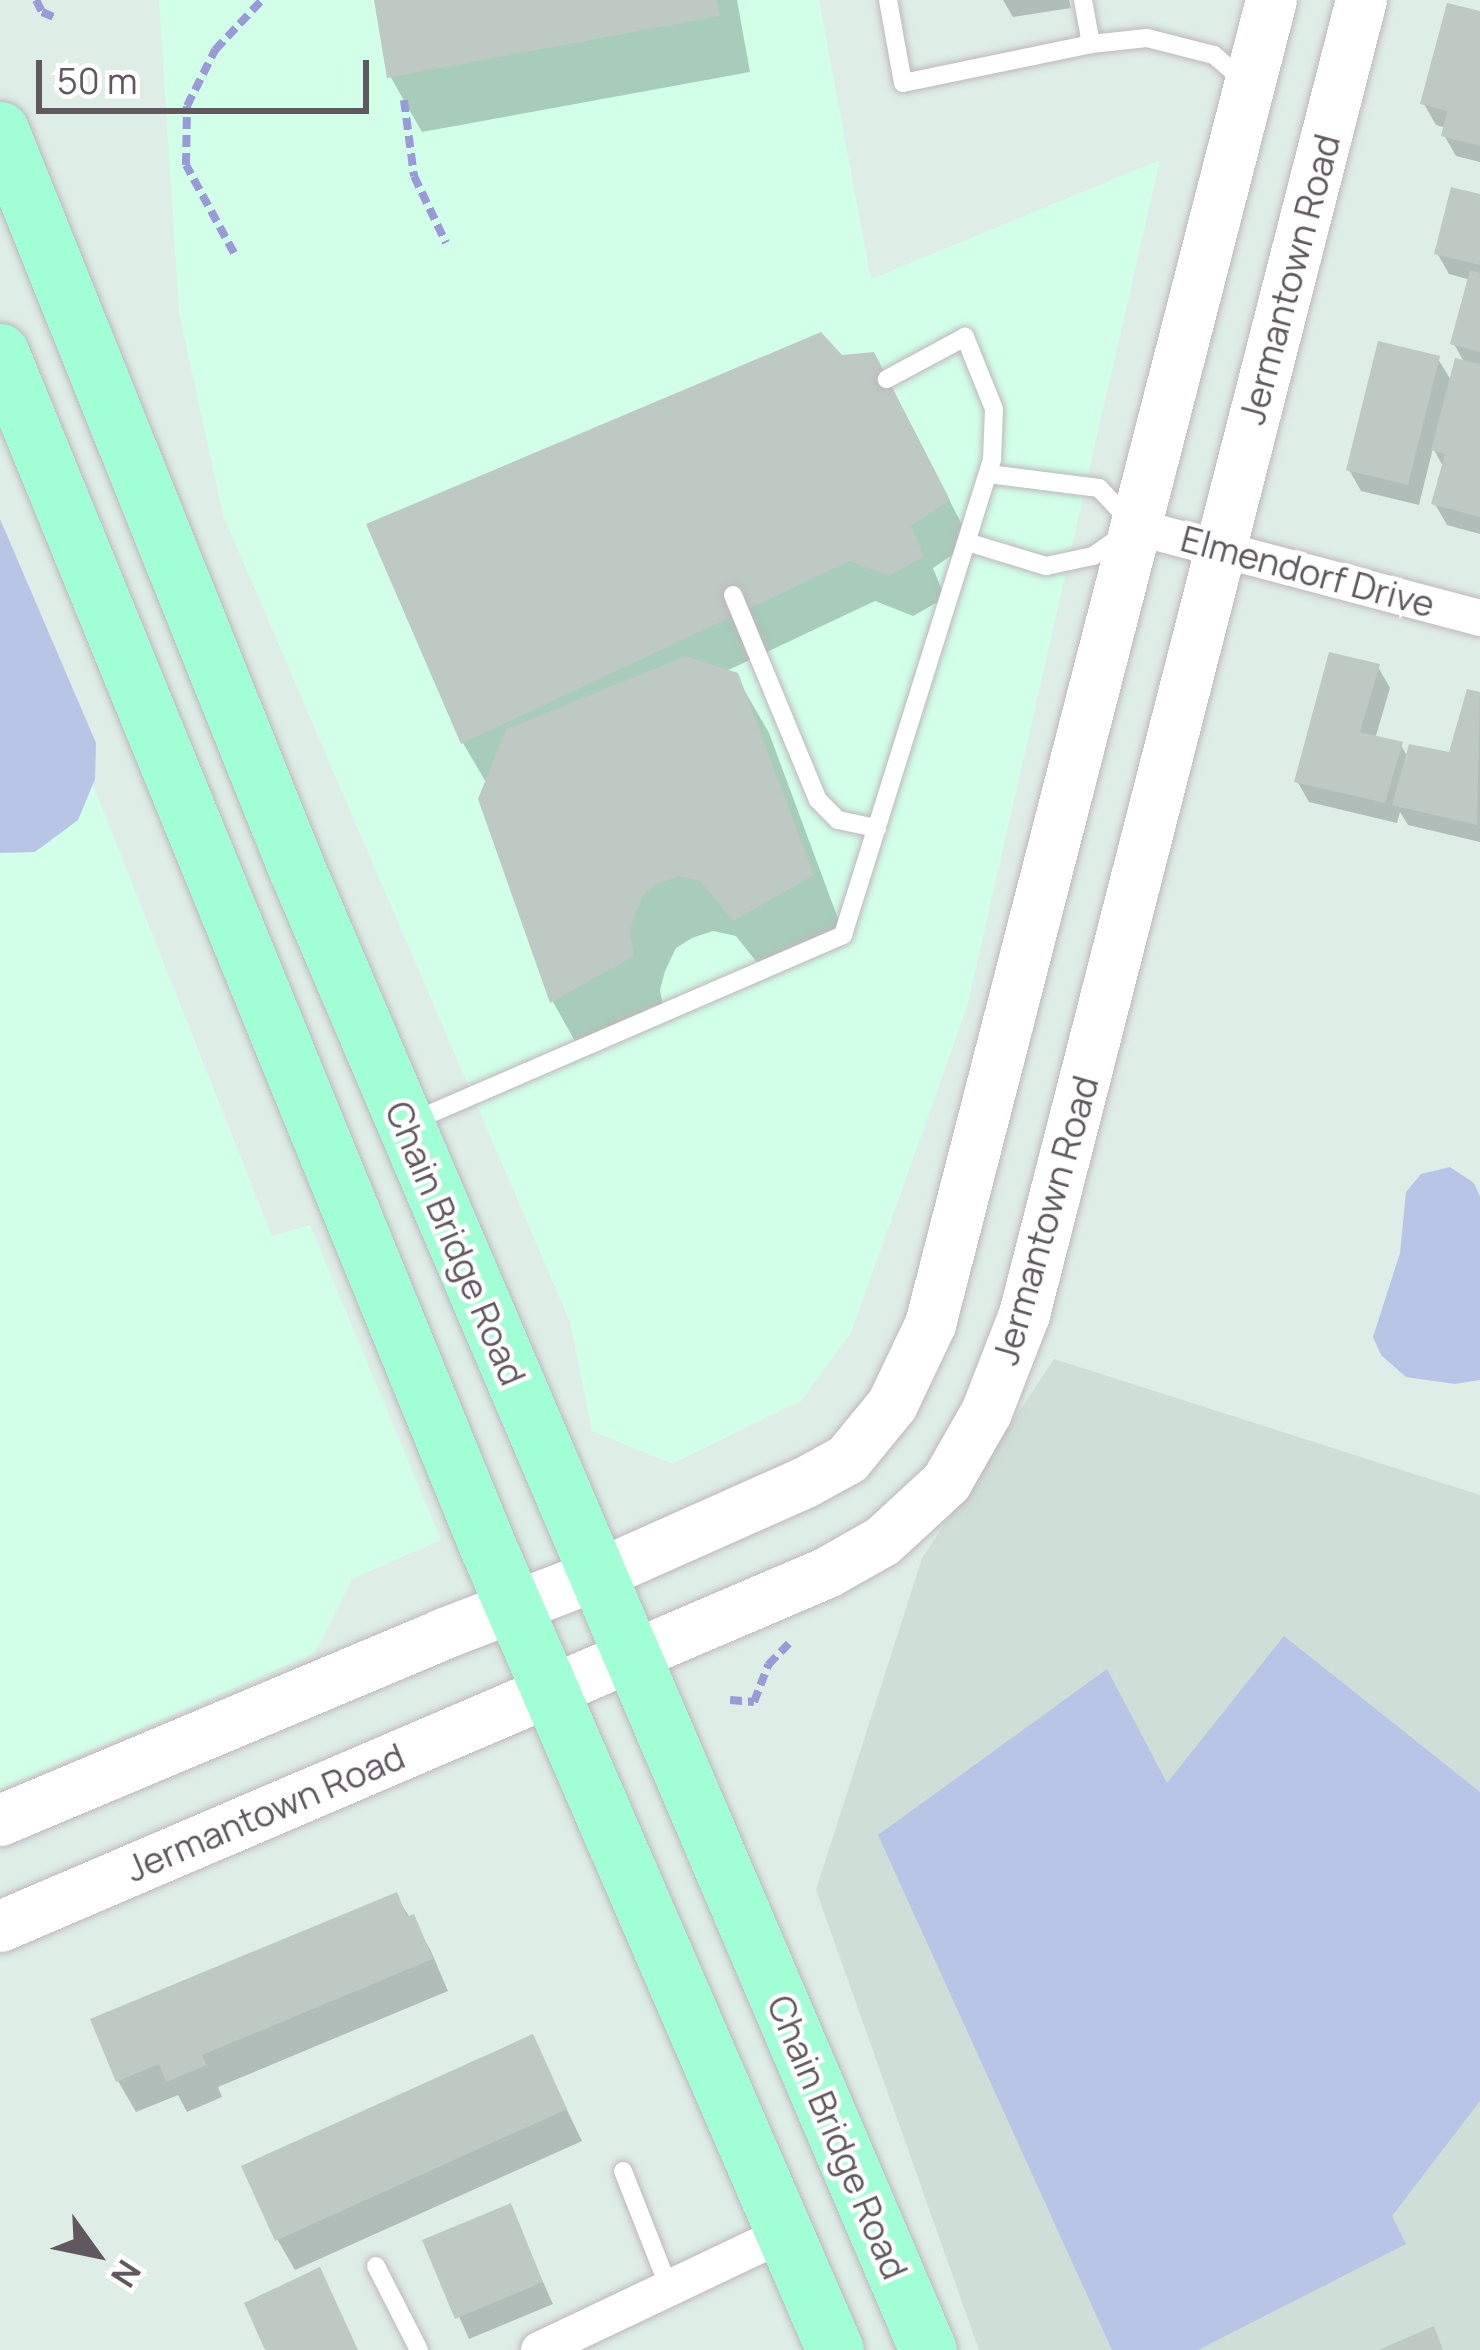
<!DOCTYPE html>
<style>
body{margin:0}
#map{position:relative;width:1480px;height:2350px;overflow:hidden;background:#deede6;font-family:Manrope,sans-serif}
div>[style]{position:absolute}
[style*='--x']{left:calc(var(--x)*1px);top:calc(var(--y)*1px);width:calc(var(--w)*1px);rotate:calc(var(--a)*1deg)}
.commercial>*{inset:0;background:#d1ffe8}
.education>*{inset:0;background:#cfdfd7}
.green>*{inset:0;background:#b8c5e7}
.shadow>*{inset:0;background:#0003}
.building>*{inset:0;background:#bdc9c2}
.path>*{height:8px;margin-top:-4px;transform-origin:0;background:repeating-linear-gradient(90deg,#9a9ada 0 12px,transparent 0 18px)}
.roads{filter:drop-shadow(0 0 3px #bfb7bd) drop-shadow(0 0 3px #bfb7bd)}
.service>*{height:18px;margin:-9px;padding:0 9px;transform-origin:9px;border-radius:9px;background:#fff}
.minor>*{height:36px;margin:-18px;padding:0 18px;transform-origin:18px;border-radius:18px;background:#fff}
.secondary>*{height:51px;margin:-25.5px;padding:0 25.5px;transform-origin:25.5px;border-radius:25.5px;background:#fff}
.primary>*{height:57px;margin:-28.5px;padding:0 28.5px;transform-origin:28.5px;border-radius:28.5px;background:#a1ffd6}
span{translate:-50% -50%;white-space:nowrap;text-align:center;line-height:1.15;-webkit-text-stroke:9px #fff;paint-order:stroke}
.street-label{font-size:36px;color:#61585f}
.north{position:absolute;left:36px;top:2194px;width:120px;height:120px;-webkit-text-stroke:9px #fff;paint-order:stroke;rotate:123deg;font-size:33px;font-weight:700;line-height:48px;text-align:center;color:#61585f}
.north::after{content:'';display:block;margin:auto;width:42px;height:54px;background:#61585f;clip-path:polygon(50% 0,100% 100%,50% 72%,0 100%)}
.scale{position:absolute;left:36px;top:60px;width:333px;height:54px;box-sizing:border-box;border:6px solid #61585f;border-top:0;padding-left:15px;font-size:36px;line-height:42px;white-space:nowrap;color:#61585f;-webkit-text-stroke:9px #fff;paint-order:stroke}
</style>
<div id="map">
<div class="commercial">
<i style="clip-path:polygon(159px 0,819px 0,871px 279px,1160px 160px,967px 1007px,851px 1333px,801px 1401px,672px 1464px,592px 1431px,570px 1322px,223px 515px,179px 313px)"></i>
<i style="clip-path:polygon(0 550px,272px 1236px,310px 1225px,441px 1540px,352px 1579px,315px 1653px,0 1789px)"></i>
</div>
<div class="education">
<i style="clip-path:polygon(1054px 1359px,1480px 1495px,1480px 2350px,979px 2350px,816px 1890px,922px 1558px)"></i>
</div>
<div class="green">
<i style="clip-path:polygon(0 519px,96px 743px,95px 779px,78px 820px,35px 852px,0 853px)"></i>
<i style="clip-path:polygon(1450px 1167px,1474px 1183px,1480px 1197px,1480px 1380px,1455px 1384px,1406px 1377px,1381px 1355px,1373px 1337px,1400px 1253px,1406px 1192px,1421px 1174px)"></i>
<i style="clip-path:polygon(1284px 1636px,1480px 1792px,1480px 2101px,1392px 2216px,1406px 2244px,1198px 2350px,1112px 2350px,878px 1835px,1107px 1669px,1167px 1783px)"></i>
</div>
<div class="shadow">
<i style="clip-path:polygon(377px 0,737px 0,750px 72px,422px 132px,390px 76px)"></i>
<i style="clip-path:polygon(1003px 0,1069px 0,1071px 8px,1013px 17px)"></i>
<i style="clip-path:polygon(1480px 15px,1480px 162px,1456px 156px,1444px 135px,1446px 128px,1436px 125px,1424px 104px)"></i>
<i style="clip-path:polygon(1480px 197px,1480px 534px,1447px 525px,1435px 504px,1444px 468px,1433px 448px,1419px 505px,1361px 491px,1349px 470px,1438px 359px,1452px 382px,1465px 364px,1454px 344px,1471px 280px,1449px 274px,1437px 253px)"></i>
<i style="clip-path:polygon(841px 358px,896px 397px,971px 542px,933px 568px,945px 598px,913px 616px,875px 601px,724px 672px,736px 676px,769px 733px,843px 932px,767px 975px,736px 936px,713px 931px,692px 938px,676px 948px,665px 971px,660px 990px,664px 1012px,584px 1057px,553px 1002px,482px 799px,487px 784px,463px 743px)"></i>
<i style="clip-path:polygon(1378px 667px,1390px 688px,1375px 739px,1401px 745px,1408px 758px,1451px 755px,1469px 692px,1480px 695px,1480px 842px,1408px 825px,1400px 812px,1397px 823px,1309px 802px,1297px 781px)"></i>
<i style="clip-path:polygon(396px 1896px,430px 1949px,448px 1991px,218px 2087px,222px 2097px,187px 2112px,178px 2095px,136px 2112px,118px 2081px)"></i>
<i style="clip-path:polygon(532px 2038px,582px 2141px,295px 2270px,277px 2239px)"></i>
<i style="clip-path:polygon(509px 2207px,553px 2304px,469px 2339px,426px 2242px)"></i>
</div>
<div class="building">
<i style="clip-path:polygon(374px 0,717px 0,720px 16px,387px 78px)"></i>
<i style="clip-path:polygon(1447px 3px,1480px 11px,1480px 146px,1441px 136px,1447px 111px,1420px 104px)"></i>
<i style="clip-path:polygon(1451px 187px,1480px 194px,1480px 265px,1434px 254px)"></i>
<i style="clip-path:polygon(1470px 270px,1480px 273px,1480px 352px,1450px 344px)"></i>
<i style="clip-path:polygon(821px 332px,842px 355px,874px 352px,950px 500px,911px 526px,924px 557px,888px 576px,850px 561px,461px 744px,366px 524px)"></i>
<i style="clip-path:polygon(1378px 341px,1440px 356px,1408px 485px,1346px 470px)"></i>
<i style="clip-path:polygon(1455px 358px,1480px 364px,1480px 517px,1431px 504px,1445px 454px,1431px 450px)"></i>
<i style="clip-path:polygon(1329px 652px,1380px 664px,1360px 732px,1403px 742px,1385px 803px,1294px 782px)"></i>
<i style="clip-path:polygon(686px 656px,738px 673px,814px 875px,733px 921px,700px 881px,680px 876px,660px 883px,645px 892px,635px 914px,630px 932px,634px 956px,550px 1003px,478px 799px,506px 729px)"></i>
<i style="clip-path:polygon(1467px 689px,1480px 692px,1477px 825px,1392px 805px,1409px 744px,1449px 752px)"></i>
<i style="clip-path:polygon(397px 1892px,407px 1917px,414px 1914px,433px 1959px,202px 2055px,207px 2065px,166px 2082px,159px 2064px,116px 2082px,90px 2019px)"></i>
<i style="clip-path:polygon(533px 2034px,567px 2109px,275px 2241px,241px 2166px)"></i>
<i style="clip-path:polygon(511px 2203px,543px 2282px,455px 2319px,422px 2240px)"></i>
<i style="clip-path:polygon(320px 2267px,358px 2350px,265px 2350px,244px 2303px)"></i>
<i style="clip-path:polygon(1434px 2326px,1443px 2350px,1379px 2350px)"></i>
</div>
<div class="path">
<i style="--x:36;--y:0;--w:13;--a:63"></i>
<i style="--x:42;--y:12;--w:13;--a:23"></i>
<i style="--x:404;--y:100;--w:77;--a:82.5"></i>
<i style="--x:414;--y:176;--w:74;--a:64.5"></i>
<i style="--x:234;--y:253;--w:100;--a:-118.6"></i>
<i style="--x:186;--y:165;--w:59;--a:-89"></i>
<i style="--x:187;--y:106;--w:63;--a:-63.4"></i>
<i style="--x:215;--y:50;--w:69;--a:-46.8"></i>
<i style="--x:730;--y:1700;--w:24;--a:5"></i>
<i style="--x:754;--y:1702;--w:40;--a:-69"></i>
<i style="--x:768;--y:1665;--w:30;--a:-46"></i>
</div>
<div class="roads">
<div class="service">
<i style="--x:888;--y:0;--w:84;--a:79.8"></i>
<i style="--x:903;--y:83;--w:192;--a:-11.7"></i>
<i style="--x:1091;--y:44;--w:56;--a:-6.1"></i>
<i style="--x:1147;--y:38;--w:69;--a:14.2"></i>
<i style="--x:1214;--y:55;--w:37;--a:41"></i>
<i style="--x:1083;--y:0;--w:45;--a:79.7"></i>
<i style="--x:988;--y:474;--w:112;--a:7.2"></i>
<i style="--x:1099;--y:488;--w:45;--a:46.8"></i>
<i style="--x:967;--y:542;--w:83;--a:16.9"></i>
<i style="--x:1046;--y:566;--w:48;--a:-12"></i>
<i style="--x:1093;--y:556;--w:32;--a:-35"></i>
<i style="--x:733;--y:595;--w:222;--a:67.5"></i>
<i style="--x:818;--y:800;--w:28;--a:45"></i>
<i style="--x:838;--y:820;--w:40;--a:12"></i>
<i style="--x:409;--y:1123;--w:473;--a:-23.4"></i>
<i style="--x:843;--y:935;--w:499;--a:-72.6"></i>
<i style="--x:992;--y:459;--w:50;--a:-87.7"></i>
<i style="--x:994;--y:409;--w:78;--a:-111.9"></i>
<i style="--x:965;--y:337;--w:89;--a:151.7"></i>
<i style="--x:623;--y:2171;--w:126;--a:68.5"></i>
<i style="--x:376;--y:2266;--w:94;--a:62.9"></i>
</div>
<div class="minor">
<i style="--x:1136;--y:527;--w:356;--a:14.8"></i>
<i style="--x:539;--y:2350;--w:272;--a:-25.4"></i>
</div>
<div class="secondary">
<i style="--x:0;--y:1820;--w:482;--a:-22.8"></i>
<i style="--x:444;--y:1633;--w:163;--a:-20.9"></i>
<i style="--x:596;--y:1575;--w:229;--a:-24"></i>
<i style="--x:805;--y:1482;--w:48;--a:-28.7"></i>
<i style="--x:847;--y:1459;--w:71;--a:-50.7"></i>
<i style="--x:892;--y:1404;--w:89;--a:-64.6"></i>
<i style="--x:930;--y:1324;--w:1367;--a:-75.56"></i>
<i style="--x:0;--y:1926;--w:900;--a:-23.17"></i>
<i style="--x:827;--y:1572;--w:63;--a:-29.4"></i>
<i style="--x:882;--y:1541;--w:87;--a:-42.7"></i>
<i style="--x:946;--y:1482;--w:81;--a:-60.3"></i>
<i style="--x:986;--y:1412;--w:105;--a:-68.8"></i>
<i style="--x:1024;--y:1314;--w:1357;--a:-75.62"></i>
</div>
<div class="primary">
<i style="--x:0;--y:130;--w:794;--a:68.12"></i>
<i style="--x:296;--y:867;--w:1612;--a:66.92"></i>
<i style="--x:0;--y:352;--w:1291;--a:67.79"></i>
<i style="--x:488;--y:1547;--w:875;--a:66.63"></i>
</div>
</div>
<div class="street-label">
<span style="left:1289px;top:279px;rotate:-75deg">Jermantown Road</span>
<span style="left:1308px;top:571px;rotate:15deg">Elmendorf Drive</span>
<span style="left:1045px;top:1220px;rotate:-74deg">Jermantown Road</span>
<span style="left:456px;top:1243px;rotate:67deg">Chain Bridge Road</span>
<span style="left:265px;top:1812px;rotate:-23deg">Jermantown Road</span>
<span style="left:838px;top:2137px;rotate:67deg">Chain Bridge Road</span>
</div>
<div class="north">N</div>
<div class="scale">50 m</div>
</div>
